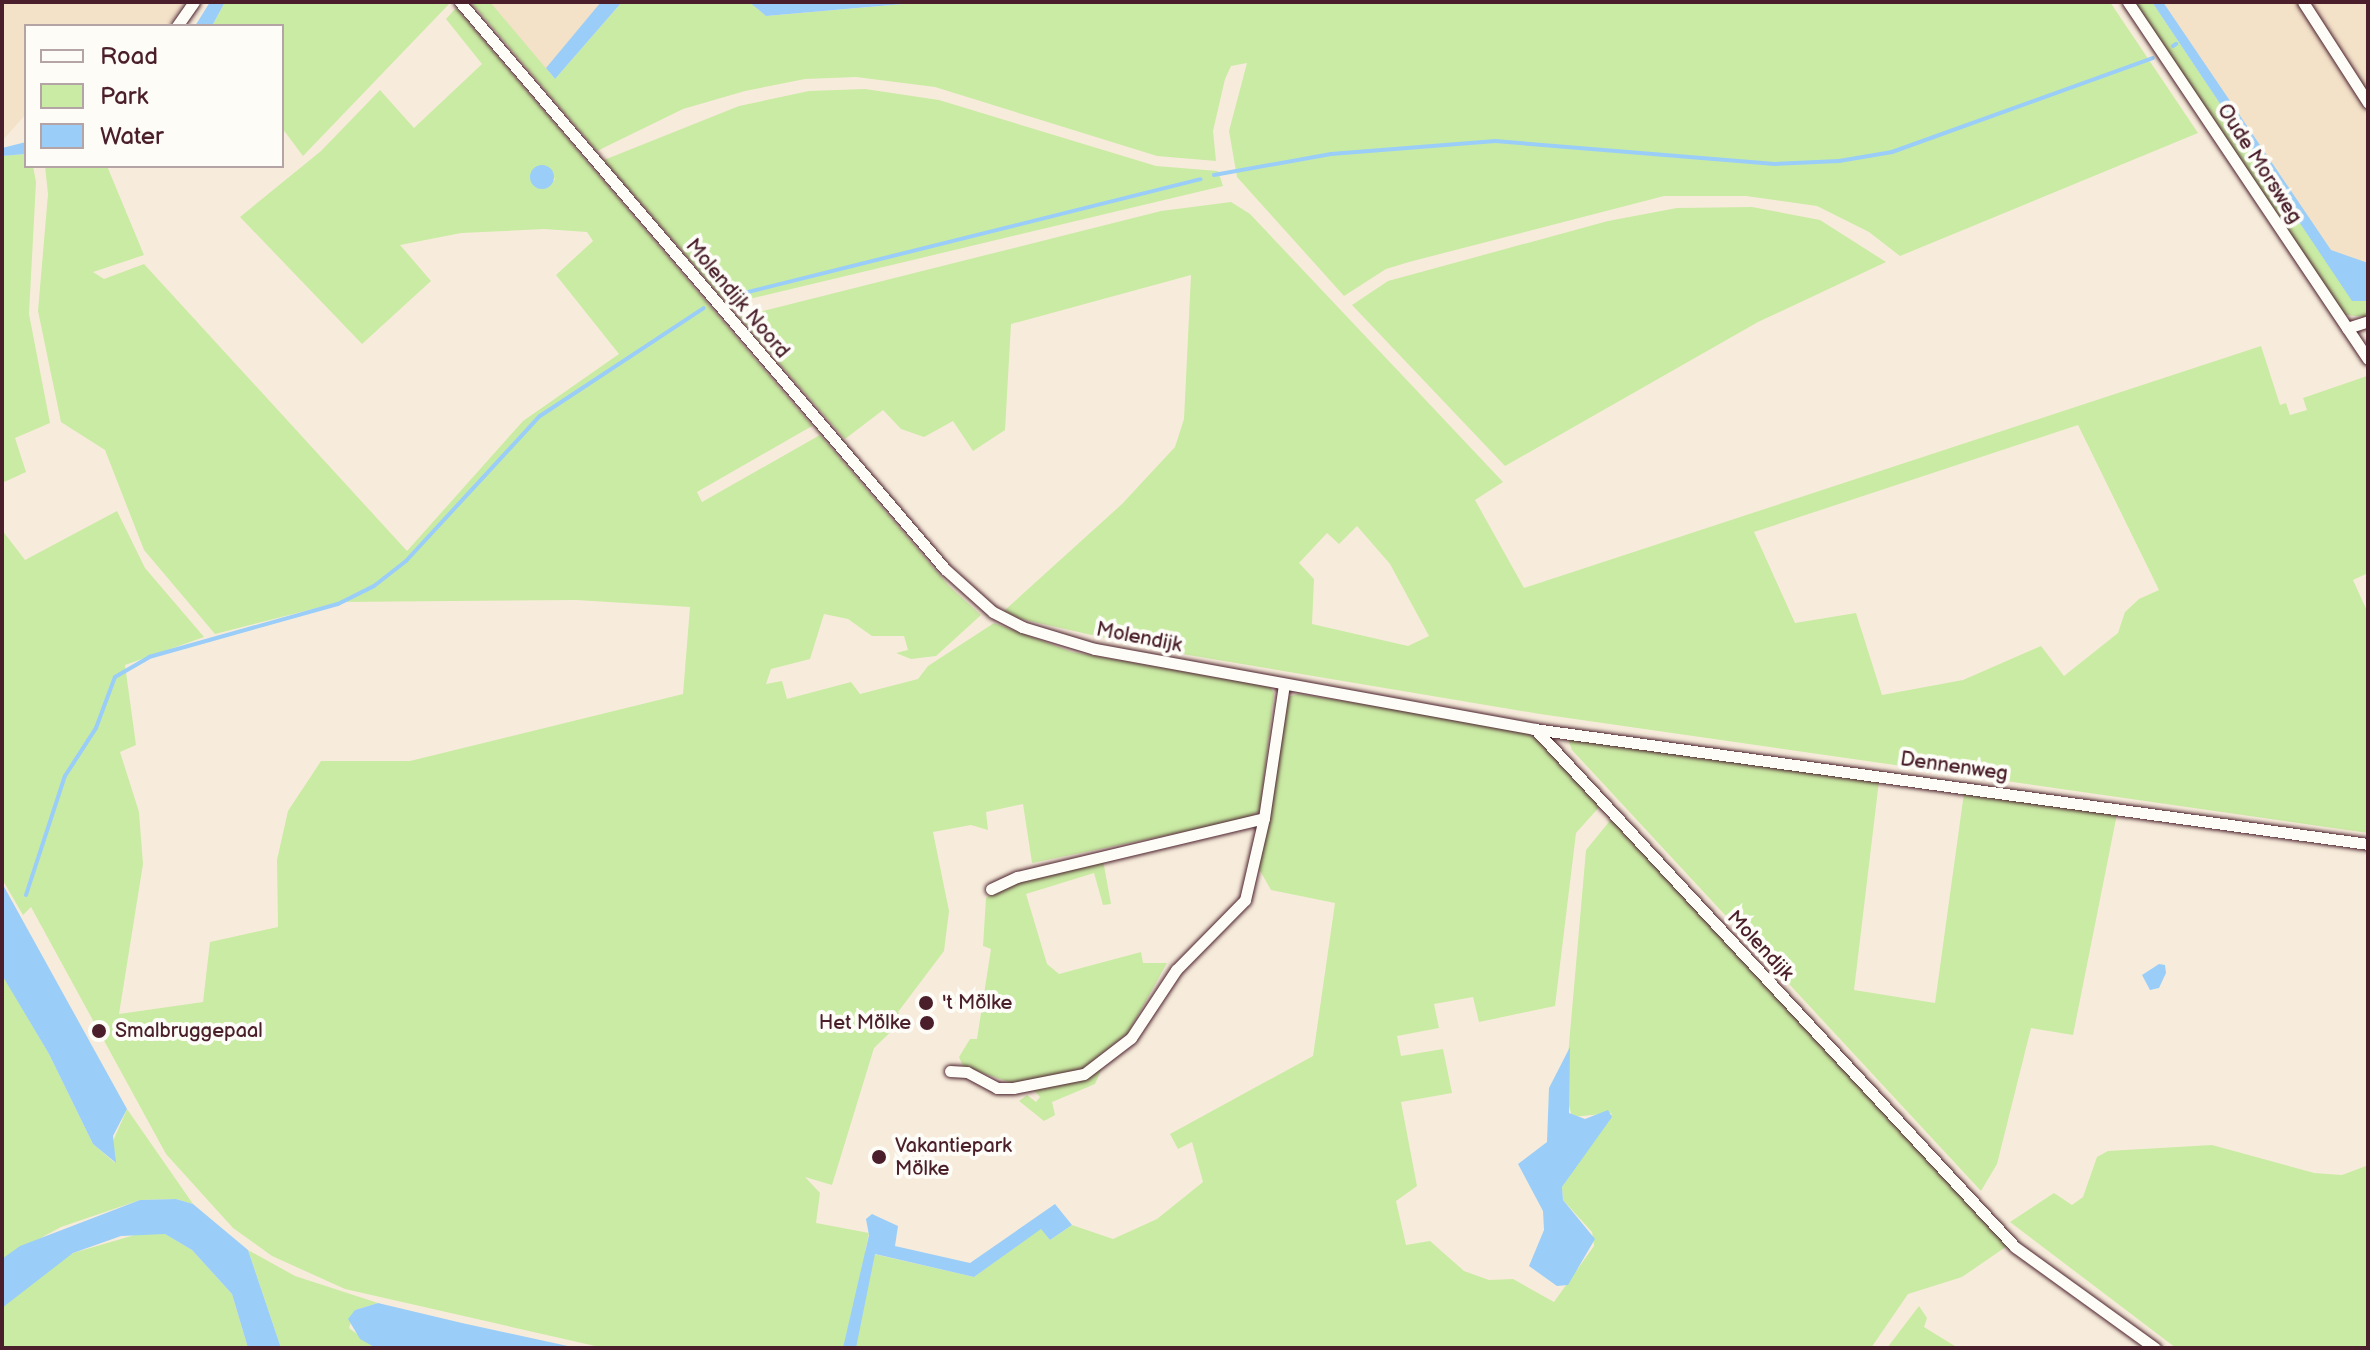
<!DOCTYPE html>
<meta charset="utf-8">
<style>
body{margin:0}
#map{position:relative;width:2370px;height:1350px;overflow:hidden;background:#f7ecdb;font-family:"Balsamiq Sans",sans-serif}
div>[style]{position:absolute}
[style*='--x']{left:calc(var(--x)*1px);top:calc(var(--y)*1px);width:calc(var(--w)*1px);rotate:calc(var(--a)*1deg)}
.built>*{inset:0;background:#f3e1c8}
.green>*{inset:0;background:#caeba4}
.water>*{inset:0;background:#9acef8}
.round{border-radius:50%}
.stream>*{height:4px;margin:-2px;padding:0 2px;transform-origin:2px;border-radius:2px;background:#9acef8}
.roads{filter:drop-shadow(0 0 2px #4a1f2b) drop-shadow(0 0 2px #4a1f2b)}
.minor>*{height:11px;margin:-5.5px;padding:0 5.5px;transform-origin:5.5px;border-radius:5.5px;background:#fdfcf7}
.dots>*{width:22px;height:22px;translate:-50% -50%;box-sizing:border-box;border:4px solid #fdfcf7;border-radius:50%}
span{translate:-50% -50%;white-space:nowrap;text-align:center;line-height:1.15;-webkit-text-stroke:8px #fdfcf7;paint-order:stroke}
.street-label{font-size:20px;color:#4a1f2b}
.poi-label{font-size:20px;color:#4a1f2b}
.left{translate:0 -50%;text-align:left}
.right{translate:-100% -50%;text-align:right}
.frame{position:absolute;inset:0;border:4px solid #4a1f2b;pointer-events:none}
.legend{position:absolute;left:24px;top:24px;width:260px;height:144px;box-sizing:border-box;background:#fdfcf7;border:2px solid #b5a4a5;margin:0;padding:10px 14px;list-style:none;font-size:24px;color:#4a1f2b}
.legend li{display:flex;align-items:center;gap:16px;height:40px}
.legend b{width:40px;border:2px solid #b5a4a5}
</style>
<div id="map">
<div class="built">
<i style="clip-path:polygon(2px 2px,185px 2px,168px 26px,26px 26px,26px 114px,2px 141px)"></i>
<i style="clip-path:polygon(478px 2px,612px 2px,545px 77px)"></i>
<i style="clip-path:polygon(2161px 2px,2368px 2px,2368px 292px,2357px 296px)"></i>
</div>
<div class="green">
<i style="clip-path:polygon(225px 2px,451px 2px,303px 156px,282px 128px,282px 26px,212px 26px)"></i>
<i style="clip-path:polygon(471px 2px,490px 2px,555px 79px,622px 2px,749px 2px,766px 16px,926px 2px,2110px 2px,2198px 133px,1900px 256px,1869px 232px,1817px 206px,1746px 196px,1664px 196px,1409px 262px,1386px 269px,1344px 296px,1237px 177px,1229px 131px,1247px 63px,1231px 66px,1225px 79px,1213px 131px,1216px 161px,1157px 156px,935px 87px,856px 77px,805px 79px,745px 91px,683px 109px,597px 151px)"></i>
<i style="clip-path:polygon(2133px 2px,2152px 2px,2352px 300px,2368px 301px,2368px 317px,2345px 315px)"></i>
<i style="clip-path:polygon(evenodd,456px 8px,812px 426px,697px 492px,702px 502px,820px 435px,949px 586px,981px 615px,936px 656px,911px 659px,896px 653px,908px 650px,904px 636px,872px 636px,848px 619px,824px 614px,810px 659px,771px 669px,766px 684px,782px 681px,787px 699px,851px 682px,860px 694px,918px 679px,928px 666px,994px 623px,1072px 652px,1270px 687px,1274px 693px,1260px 810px,1250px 818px,1032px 863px,1023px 804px,986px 812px,988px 830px,971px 825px,933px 832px,949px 911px,944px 951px,898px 1012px,903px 1020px,874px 1048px,832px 1185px,805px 1177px,820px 1193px,816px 1223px,869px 1233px,865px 1252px,974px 1277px,1041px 1228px,1050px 1240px,1072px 1225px,1113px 1239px,1157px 1219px,1203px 1182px,1192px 1142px,1178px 1149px,1170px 1134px,1313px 1056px,1335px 903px,1271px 890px,1259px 869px,1287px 697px,1299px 694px,1519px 729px,1534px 737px,1601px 805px,1576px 833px,1555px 1006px,1479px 1022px,1473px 997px,1434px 1004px,1439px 1028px,1397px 1036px,1401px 1056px,1443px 1049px,1452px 1093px,1401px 1102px,1417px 1186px,1396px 1201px,1406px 1245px,1430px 1241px,1464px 1271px,1489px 1280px,1513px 1279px,1554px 1302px,1594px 1246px,1592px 1232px,1563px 1200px,1562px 1187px,1612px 1113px,1572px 1117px,1565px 1090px,1586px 850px,1613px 817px,2010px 1244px,1962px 1277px,1908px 1294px,1871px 1348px,604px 1348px,345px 1289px,272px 1256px,233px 1228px,166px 1154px,31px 907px,23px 915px,2px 879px,2px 530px,25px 560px,117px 511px,145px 568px,204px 637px,125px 665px,136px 745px,120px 752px,139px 812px,143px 864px,119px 1014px,203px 1002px,210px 942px,278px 927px,277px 860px,288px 811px,321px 761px,410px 761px,683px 694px,690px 607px,576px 600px,340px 602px,215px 634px,144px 550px,105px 450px,61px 422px,38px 311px,48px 194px,45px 166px,107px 166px,144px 255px,93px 272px,104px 279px,144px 264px,407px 551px,523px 421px,619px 354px,556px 275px,593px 241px,587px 232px,544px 229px,461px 233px,400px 245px,431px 281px,362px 344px,240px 217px,321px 151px,380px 90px,414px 128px,482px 64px,446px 19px,456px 8px,544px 166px,555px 179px,548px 187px,537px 188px,531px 180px,538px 167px,544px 166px)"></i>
<i style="clip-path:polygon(865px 89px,939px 100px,1156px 166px,1218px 171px,1223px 186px,728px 304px,604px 160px,739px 106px,809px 91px)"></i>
<i style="clip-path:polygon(26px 154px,26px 166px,33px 166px,36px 182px,29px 314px,50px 423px,15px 438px,26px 472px,2px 483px,2px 156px)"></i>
<i style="clip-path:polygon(evenodd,1231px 202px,1250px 214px,1503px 482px,1475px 500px,1524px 588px,2261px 346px,2280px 405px,2286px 403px,2290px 415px,2307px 410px,2303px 398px,2367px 376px,2368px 573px,2353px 580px,2368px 613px,2368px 833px,1540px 714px,1158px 650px,1021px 619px,1004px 611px,1122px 504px,1175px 447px,1184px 419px,1191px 275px,1011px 324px,1005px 430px,973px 451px,953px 421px,924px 437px,901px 429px,883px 410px,845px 439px,739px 317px,1161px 211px,1231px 202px,2078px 425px,2159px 590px,2139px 599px,2125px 612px,2118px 633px,2064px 676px,2041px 646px,1963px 680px,1882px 695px,1856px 613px,1795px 623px,1754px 532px,2078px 425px,1231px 202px,1357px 526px,1390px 564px,1429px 636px,1408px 646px,1312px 624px,1314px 579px,1299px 563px,1327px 533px,1339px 544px,1357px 526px)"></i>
<i style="clip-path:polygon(1752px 207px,1820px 220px,1886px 262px,1758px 322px,1505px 466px,1352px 305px,1388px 281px,1608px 221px,1677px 208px)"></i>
<i style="clip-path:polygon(1567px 737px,1879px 781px,1854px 990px,1935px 1003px,1964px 793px,2117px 814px,2073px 1035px,2031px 1028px,1997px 1164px,1981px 1191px,1572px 750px)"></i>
<i style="clip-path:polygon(1103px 860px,1111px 904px,1103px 905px,1094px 873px,1026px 894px,1047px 964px,1059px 974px,1141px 952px,1143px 963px,1167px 963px,1128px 1033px,1081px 1070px,1014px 1084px,963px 1066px,959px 1057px,970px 1039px,977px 1039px,991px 949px,983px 946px,986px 898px,1004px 885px)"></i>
<i style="clip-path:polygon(2px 974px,49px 1054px,93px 1144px,115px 1163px,113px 1141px,127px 1109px,193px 1204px,176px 1199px,140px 1200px,61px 1227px,2px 1259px)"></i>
<i style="clip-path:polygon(1102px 1068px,1095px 1084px,1052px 1102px,1055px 1115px,1044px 1121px,1019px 1101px,1027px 1095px,1036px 1102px,1040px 1097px,1032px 1088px)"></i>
<i style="clip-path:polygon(2212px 1145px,2314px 1173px,2342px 1175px,2366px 1166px,2368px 1158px,2368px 1348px,2176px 1348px,2010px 1222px,2054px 1193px,2072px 1205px,2083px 1197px,2097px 1157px,2108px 1151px)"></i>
<i style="clip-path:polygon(138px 1234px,165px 1234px,192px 1250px,232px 1294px,248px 1348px,2px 1348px,2px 1308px,19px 1290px,73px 1253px)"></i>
<i style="clip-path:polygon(248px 1250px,295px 1276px,378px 1303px,355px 1310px,349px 1328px,376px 1348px,281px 1348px)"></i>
<i style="clip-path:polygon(1919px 1306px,1927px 1318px,1924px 1327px,1958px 1348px,1887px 1348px)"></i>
</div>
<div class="water">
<i style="clip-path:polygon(210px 2px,225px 2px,212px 26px,195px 26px)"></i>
<i style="clip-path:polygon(601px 2px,622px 2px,555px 79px,546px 68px)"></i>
<i style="clip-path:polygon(749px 2px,926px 2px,766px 16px)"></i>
<i style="clip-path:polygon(2152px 2px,2163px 2px,2331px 250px,2368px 263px,2368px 301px,2352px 301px)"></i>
<i style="clip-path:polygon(26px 142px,26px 154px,2px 156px,2px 148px)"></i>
<i class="round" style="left:530px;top:165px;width:24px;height:24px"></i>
<i style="clip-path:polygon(2px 883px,127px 1109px,113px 1136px,116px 1163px,93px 1144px,49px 1054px,2px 975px)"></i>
<i style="clip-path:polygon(2159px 964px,2165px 965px,2166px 973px,2159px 988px,2150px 990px,2142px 975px)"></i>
<i style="clip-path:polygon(1570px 1047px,1569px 1113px,1585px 1119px,1608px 1110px,1612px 1117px,1562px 1187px,1563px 1200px,1595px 1239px,1568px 1285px,1557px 1286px,1529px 1266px,1544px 1230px,1543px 1211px,1518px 1164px,1547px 1142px,1549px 1088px)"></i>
<i style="clip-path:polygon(176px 1199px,193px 1204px,248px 1250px,281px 1348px,248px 1348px,232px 1294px,192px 1250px,165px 1234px,121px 1236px,73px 1253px,2px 1308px,2px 1259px,20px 1246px,140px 1200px)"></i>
<i style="clip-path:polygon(1055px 1204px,1072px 1225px,1050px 1240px,1041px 1229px,974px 1277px,875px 1254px,856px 1348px,843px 1348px,869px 1235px,866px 1219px,872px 1214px,898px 1226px,895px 1246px,970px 1263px)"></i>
<i style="clip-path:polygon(378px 1303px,462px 1323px,577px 1348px,376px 1348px,360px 1339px,348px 1319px,355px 1310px)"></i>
</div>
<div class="stream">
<i style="--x:2173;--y:46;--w:4;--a:-34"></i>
<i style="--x:1214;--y:175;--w:119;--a:-10.2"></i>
<i style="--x:1331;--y:154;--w:165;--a:-4.5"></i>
<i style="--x:1495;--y:141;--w:281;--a:4.7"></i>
<i style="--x:1775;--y:164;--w:64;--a:-2.7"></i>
<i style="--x:1839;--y:161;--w:54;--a:-9.6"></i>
<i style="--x:1892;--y:152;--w:277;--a:-19.8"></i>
<i style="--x:728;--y:297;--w:487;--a:-14"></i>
<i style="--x:26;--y:895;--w:125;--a:-71.9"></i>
<i style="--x:65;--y:776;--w:57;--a:-57.1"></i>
<i style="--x:96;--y:728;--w:54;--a:-69.6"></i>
<i style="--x:115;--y:677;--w:39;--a:-30"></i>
<i style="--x:149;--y:657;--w:196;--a:-15.7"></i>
<i style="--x:338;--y:604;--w:40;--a:-26.6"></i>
<i style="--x:374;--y:586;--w:41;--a:-38"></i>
<i style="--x:406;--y:561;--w:197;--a:-47.3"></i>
<i style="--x:540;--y:416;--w:196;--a:-33.4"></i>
</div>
<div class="roads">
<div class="minor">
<i style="--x:460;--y:2;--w:746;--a:49.46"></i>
<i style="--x:945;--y:569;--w:64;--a:41.9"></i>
<i style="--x:993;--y:612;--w:33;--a:27"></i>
<i style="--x:1022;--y:627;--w:76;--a:16.8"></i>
<i style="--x:1095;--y:649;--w:446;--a:10.3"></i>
<i style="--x:1534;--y:729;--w:842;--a:7.85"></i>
<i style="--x:2128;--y:2;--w:430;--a:56.1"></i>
<i style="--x:2303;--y:2;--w:120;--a:57.2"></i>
<i style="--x:177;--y:26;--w:29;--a:-55"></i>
<i style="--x:2347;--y:328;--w:22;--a:-18"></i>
<i style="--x:1535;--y:729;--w:706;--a:47.18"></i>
<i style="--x:2015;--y:1247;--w:173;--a:35.8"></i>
<i style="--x:991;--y:889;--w:29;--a:-25"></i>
<i style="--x:1017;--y:877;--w:254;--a:-13.4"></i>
<i style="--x:950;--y:1071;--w:17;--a:3"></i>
<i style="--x:967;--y:1072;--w:34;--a:28"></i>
<i style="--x:997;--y:1088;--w:16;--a:0"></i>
<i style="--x:1013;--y:1088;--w:72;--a:-11.2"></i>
<i style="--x:1084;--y:1074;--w:59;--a:-37.5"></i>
<i style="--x:1131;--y:1038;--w:82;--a:-56.5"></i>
<i style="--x:1176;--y:970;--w:98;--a:-45.4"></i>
<i style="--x:1245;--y:900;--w:84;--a:-77"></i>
<i style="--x:1264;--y:818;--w:135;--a:-81.5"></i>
</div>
</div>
<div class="dots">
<i style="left:926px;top:1003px;background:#4a1f2b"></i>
<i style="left:927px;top:1023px;background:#4a1f2b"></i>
<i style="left:99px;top:1031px;background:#4a1f2b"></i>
<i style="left:879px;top:1157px;background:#4a1f2b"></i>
</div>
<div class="street-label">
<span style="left:2259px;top:164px;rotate:57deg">Oude Morsweg</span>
<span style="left:737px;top:299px;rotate:50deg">Molendijk Noord</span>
<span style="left:1139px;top:638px;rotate:11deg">Molendijk</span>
<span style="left:1954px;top:767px;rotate:8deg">Dennenweg</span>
<span style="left:1760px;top:946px;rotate:47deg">Molendijk</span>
</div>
<div class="poi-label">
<span class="left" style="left:942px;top:1003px">'t Mölke</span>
<span class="right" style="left:911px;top:1023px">Het Mölke</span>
<span class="left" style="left:115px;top:1031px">Smalbruggepaal</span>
<span class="left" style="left:895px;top:1158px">Vakantiepark<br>Mölke</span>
</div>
<div class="frame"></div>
<ul class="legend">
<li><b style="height:10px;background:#fdfcf7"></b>Road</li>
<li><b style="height:22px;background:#caeba4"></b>Park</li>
<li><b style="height:22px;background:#9acef8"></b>Water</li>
</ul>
</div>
